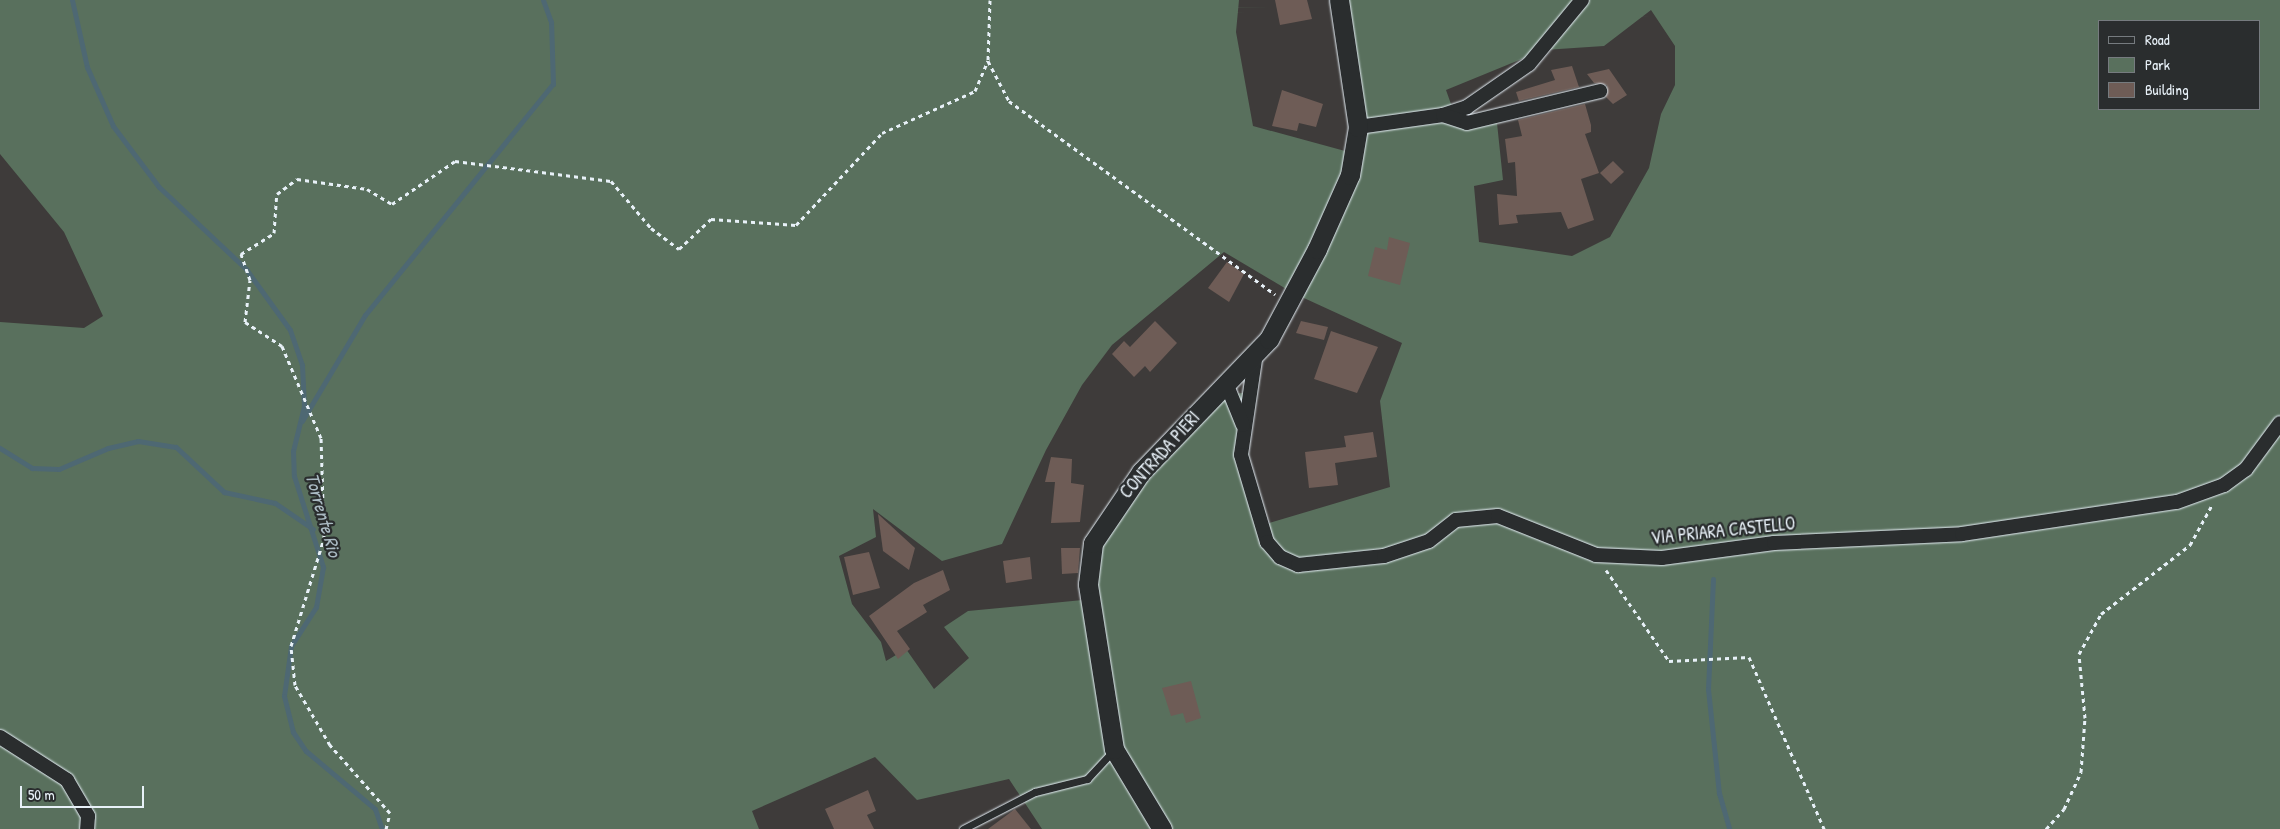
<!DOCTYPE html>
<style>
body{margin:0}
#map{position:relative;width:2280px;height:829px;overflow:hidden;background:#3e3b3a;font-family:"Patrick Hand",sans-serif}
div>[style]{position:absolute}
[style*='--x']{left:calc(var(--x)*1px);top:calc(var(--y)*1px);width:calc(var(--w)*1px);rotate:calc(var(--a)*1deg)}
.green>*{inset:0;background:#59705d}
.stream>*{height:5px;margin:-2.5px;padding:0 2.5px;transform-origin:2.5px;border-radius:2.5px;background:#4e6873}
.building>*{inset:0;background:#6e5c56}
.path>*{height:3px;margin-top:-1.5px;transform-origin:0;background:repeating-linear-gradient(90deg,#e8f1f8 0 4px,transparent 0 8px)}
.roads{filter:drop-shadow(0 0 1px #e8f1f8) drop-shadow(0 0 1px #e8f1f8)}
.lane>*{height:7px;margin:-3.5px;padding:0 3.5px;transform-origin:3.5px;border-radius:3.5px;background:#2a2d2e}
.street>*{height:14px;margin:-7px;padding:0 7px;transform-origin:7px;border-radius:7px;background:#2a2d2e}
.secondary>*{height:19px;margin:-9.5px;padding:0 9.5px;transform-origin:9.5px;border-radius:9.5px;background:#2a2d2e}
span{translate:-50% -50%;white-space:nowrap;text-align:center;line-height:1.15;-webkit-text-stroke:4.5px #2a2d2e;paint-order:stroke}
.street-label{font-size:18px;color:#e8f1f8}
.water-label{font-size:19px;color:#aabac3;font-style:italic}
.legend{position:absolute;left:2098px;top:20px;width:162px;height:90px;box-sizing:border-box;background:#2a2d2e;border:1px solid #767b7f;margin:0;padding:6px 9px;list-style:none;font-size:15px;color:#e8f1f8}
.legend li{display:flex;align-items:center;gap:10px;height:25px}
.legend b{width:25px;border:1px solid #767b7f}
.scale{position:absolute;left:20px;top:786px;width:124px;height:22px;box-sizing:border-box;border:2px solid #e8f1f8;border-top:0;padding-left:6px;font-size:15px;line-height:18px;white-space:nowrap;color:#e8f1f8;-webkit-text-stroke:4px #2a2d2e;paint-order:stroke}
</style>
<div id="map">
<div class="green">
<i style="clip-path:polygon(evenodd,0 0,1239px 0,1236px 32px,1253px 126px,1356px 154px,1342px 0,2280px 0,2280px 829px,1042px 829px,1009px 779px,917px 800px,875px 757px,752px 811px,759px 829px,0 829px,0 322px,84px 328px,103px 316px,64px 232px,0 154px,0 0,1651px 10px,1675px 46px,1675px 85px,1661px 114px,1649px 168px,1610px 237px,1572px 256px,1479px 242px,1474px 186px,1503px 180px,1497px 123px,1457px 121px,1446px 90px,1544px 50px,1604px 46px,1651px 10px,0 0,2099px 21px,2259px 21px,2259px 109px,2099px 109px,2099px 21px,0 0,1224px 252px,1293px 293px,1402px 343px,1380px 401px,1390px 487px,1256px 527px,1243px 393px,1217px 395px,1107px 517px,1093px 599px,968px 611px,944px 627px,969px 658px,934px 689px,906px 649px,886px 661px,881px 642px,852px 604px,839px 556px,876px 537px,873px 509px,942px 561px,1002px 544px,1046px 450px,1082px 385px,1112px 345px,1224px 252px)"></i>
</div>
<div class="stream">
<i style="--x:72;--y:0;--w:69;--a:77.4"></i>
<i style="--x:87;--y:67;--w:64;--a:66.2"></i>
<i style="--x:113;--y:126;--w:76;--a:53"></i>
<i style="--x:159;--y:187;--w:120;--a:43.3"></i>
<i style="--x:246;--y:269;--w:75;--a:54.2"></i>
<i style="--x:290;--y:330;--w:37;--a:71"></i>
<i style="--x:302;--y:365;--w:41;--a:87.2"></i>
<i style="--x:304;--y:406;--w:46;--a:103.7"></i>
<i style="--x:293;--y:451;--w:25;--a:88"></i>
<i style="--x:294;--y:476;--w:96;--a:72.3"></i>
<i style="--x:323;--y:567;--w:41;--a:99.9"></i>
<i style="--x:316;--y:607;--w:46;--a:122.7"></i>
<i style="--x:291;--y:646;--w:50;--a:98"></i>
<i style="--x:284;--y:696;--w:37;--a:76"></i>
<i style="--x:293;--y:732;--w:23;--a:56"></i>
<i style="--x:306;--y:751;--w:90;--a:40"></i>
<i style="--x:375;--y:809;--w:21;--a:71"></i>
<i style="--x:302;--y:421;--w:123;--a:-59.3"></i>
<i style="--x:365;--y:315;--w:298;--a:-50.9"></i>
<i style="--x:553;--y:84;--w:62;--a:-91.8"></i>
<i style="--x:551;--y:22;--w:23;--a:-110"></i>
<i style="--x:0;--y:448;--w:38;--a:32"></i>
<i style="--x:32;--y:468;--w:27;--a:2"></i>
<i style="--x:59;--y:469;--w:53;--a:-23.2"></i>
<i style="--x:108;--y:448;--w:31;--a:-13"></i>
<i style="--x:138;--y:441;--w:38;--a:9"></i>
<i style="--x:176;--y:447;--w:66;--a:43.2"></i>
<i style="--x:224;--y:492;--w:52;--a:12.2"></i>
<i style="--x:275;--y:503;--w:46;--a:34.4"></i>
<i style="--x:1713;--y:579;--w:110;--a:92.6"></i>
<i style="--x:1708;--y:689;--w:105;--a:84"></i>
<i style="--x:1719;--y:793;--w:37;--a:74"></i>
</div>
<div class="building">
<i style="clip-path:polygon(1275px 0,1307px 0,1312px 19px,1280px 25px)"></i>
<i style="clip-path:polygon(1572px 66px,1579px 87px,1519px 101px,1516px 92px,1555px 80px,1551px 70px)"></i>
<i style="clip-path:polygon(1609px 69px,1627px 95px,1613px 104px,1606px 97px,1607px 85px,1594px 83px,1587px 74px)"></i>
<i style="clip-path:polygon(1282px 90px,1323px 104px,1316px 127px,1299px 123px,1297px 131px,1272px 126px)"></i>
<i style="clip-path:polygon(1585px 104px,1591px 125px,1591px 132px,1585px 134px,1599px 173px,1581px 179px,1594px 220px,1568px 229px,1561px 212px,1516px 215px,1518px 223px,1499px 225px,1497px 194px,1517px 196px,1515px 162px,1508px 163px,1505px 139px,1522px 136px,1518px 120px)"></i>
<i style="clip-path:polygon(1613px 161px,1624px 172px,1611px 184px,1600px 173px)"></i>
<i style="clip-path:polygon(1389px 237px,1410px 243px,1400px 285px,1368px 276px,1375px 247px,1387px 250px)"></i>
<i style="clip-path:polygon(1227px 262px,1244px 274px,1229px 302px,1208px 288px)"></i>
<i style="clip-path:polygon(1155px 321px,1177px 343px,1150px 372px,1145px 366px,1134px 377px,1112px 354px,1124px 341px,1130px 347px)"></i>
<i style="clip-path:polygon(1301px 321px,1328px 327px,1324px 340px,1296px 333px)"></i>
<i style="clip-path:polygon(1331px 331px,1378px 347px,1357px 393px,1314px 379px)"></i>
<i style="clip-path:polygon(1373px 432px,1377px 457px,1335px 463px,1338px 485px,1309px 488px,1305px 452px,1346px 447px,1344px 436px)"></i>
<i style="clip-path:polygon(1051px 457px,1072px 459px,1071px 483px,1084px 485px,1080px 522px,1051px 523px,1055px 482px,1045px 482px)"></i>
<i style="clip-path:polygon(878px 514px,915px 548px,909px 570px,883px 551px)"></i>
<i style="clip-path:polygon(1061px 548px,1080px 548px,1078px 573px,1062px 574px)"></i>
<i style="clip-path:polygon(869px 552px,880px 588px,853px 595px,844px 557px)"></i>
<i style="clip-path:polygon(1030px 557px,1032px 579px,1006px 583px,1003px 561px)"></i>
<i style="clip-path:polygon(943px 570px,950px 590px,923px 605px,927px 612px,897px 631px,910px 649px,898px 659px,869px 616px,914px 583px)"></i>
<i style="clip-path:polygon(1191px 681px,1201px 718px,1186px 723px,1183px 713px,1171px 716px,1162px 688px)"></i>
<i style="clip-path:polygon(868px 790px,876px 811px,867px 815px,874px 829px,834px 829px,825px 809px)"></i>
<i style="clip-path:polygon(1015px 809px,1031px 829px,988px 829px)"></i>
</div>
<div class="path">
<i style="--x:990;--y:0;--w:61;--a:91.9"></i>
<i style="--x:988;--y:61;--w:45;--a:62.3"></i>
<i style="--x:1009;--y:101;--w:329;--a:36"></i>
<i style="--x:1606;--y:570;--w:111;--a:55.3"></i>
<i style="--x:1669;--y:661;--w:80;--a:-2.9"></i>
<i style="--x:1749;--y:657;--w:188;--a:66.4"></i>
<i style="--x:386;--y:829;--w:16;--a:-76"></i>
<i style="--x:390;--y:813;--w:91;--a:-131.4"></i>
<i style="--x:330;--y:745;--w:69;--a:-120.3"></i>
<i style="--x:295;--y:685;--w:39;--a:-96"></i>
<i style="--x:291;--y:646;--w:113;--a:-73"></i>
<i style="--x:324;--y:538;--w:100;--a:-91.7"></i>
<i style="--x:321;--y:438;--w:100;--a:-113"></i>
<i style="--x:282;--y:346;--w:44;--a:-147"></i>
<i style="--x:245;--y:322;--w:42;--a:-83.2"></i>
<i style="--x:250;--y:280;--w:28;--a:-109"></i>
<i style="--x:241;--y:254;--w:39;--a:-32"></i>
<i style="--x:274;--y:233;--w:39;--a:-86"></i>
<i style="--x:277;--y:194;--w:25;--a:-37"></i>
<i style="--x:297;--y:179;--w:71;--a:8.1"></i>
<i style="--x:367;--y:189;--w:29;--a:31"></i>
<i style="--x:392;--y:204;--w:76;--a:-34.3"></i>
<i style="--x:455;--y:161;--w:157;--a:7.3"></i>
<i style="--x:611;--y:181;--w:62;--a:49.6"></i>
<i style="--x:651;--y:228;--w:35;--a:37"></i>
<i style="--x:679;--y:249;--w:44;--a:-43.2"></i>
<i style="--x:711;--y:219;--w:85;--a:4"></i>
<i style="--x:796;--y:225;--w:126;--a:-46.9"></i>
<i style="--x:882;--y:133;--w:102;--a:-24.3"></i>
<i style="--x:975;--y:91;--w:33;--a:-67"></i>
<i style="--x:2046;--y:829;--w:27;--a:-48"></i>
<i style="--x:2064;--y:809;--w:41;--a:-65.3"></i>
<i style="--x:2081;--y:772;--w:54;--a:-85.8"></i>
<i style="--x:2085;--y:718;--w:64;--a:-95.4"></i>
<i style="--x:2079;--y:654;--w:46;--a:-61.2"></i>
<i style="--x:2101;--y:614;--w:113;--a:-37.8"></i>
<i style="--x:2190;--y:545;--w:46;--a:-61.2"></i>
</div>
<div class="roads">
<div class="lane">
<i style="--x:963;--y:829;--w:81;--a:-27.2"></i>
<i style="--x:1035;--y:792;--w:54;--a:-14"></i>
<i style="--x:1087;--y:779;--w:38;--a:-47"></i>
</div>
<div class="street">
<i style="--x:1443;--y:115;--w:25;--a:-18"></i>
<i style="--x:1467;--y:107;--w:75;--a:-34.7"></i>
<i style="--x:1529;--y:64;--w:83;--a:-50.4"></i>
<i style="--x:1358;--y:127;--w:86;--a:-8"></i>
<i style="--x:1443;--y:115;--w:25;--a:18"></i>
<i style="--x:1467;--y:123;--w:137;--a:-13.5"></i>
<i style="--x:1256;--y:353;--w:103;--a:98.4"></i>
<i style="--x:1241;--y:455;--w:91;--a:73.4"></i>
<i style="--x:1267;--y:542;--w:20;--a:49"></i>
<i style="--x:1280;--y:557;--w:20;--a:24"></i>
<i style="--x:1298;--y:565;--w:86;--a:-6"></i>
<i style="--x:1384;--y:556;--w:47;--a:-18.4"></i>
<i style="--x:1429;--y:541;--w:34;--a:-38"></i>
<i style="--x:1456;--y:520;--w:42;--a:-5.4"></i>
<i style="--x:1498;--y:516;--w:105;--a:21.7"></i>
<i style="--x:1596;--y:555;--w:66;--a:2.6"></i>
<i style="--x:1662;--y:558;--w:113;--a:-7.6"></i>
<i style="--x:1774;--y:543;--w:188;--a:-2.7"></i>
<i style="--x:1962;--y:534;--w:217;--a:-8.5"></i>
<i style="--x:2177;--y:502;--w:50;--a:-19.9"></i>
<i style="--x:2224;--y:485;--w:27;--a:-36"></i>
<i style="--x:2246;--y:469;--w:57;--a:-53.5"></i>
<i style="--x:1226;--y:383;--w:45;--a:68"></i>
<i style="--x:0;--y:737;--w:80;--a:32.7"></i>
<i style="--x:67;--y:780;--w:42;--a:59.7"></i>
<i style="--x:88;--y:816;--w:13;--a:94"></i>
</div>
<div class="secondary">
<i style="--x:1162;--y:829;--w:93;--a:-121"></i>
<i style="--x:1114;--y:749;--w:167;--a:-99"></i>
<i style="--x:1088;--y:584;--w:41;--a:-83"></i>
<i style="--x:1093;--y:543;--w:86;--a:-55.9"></i>
<i style="--x:1141;--y:472;--w:185;--a:-46.1"></i>
<i style="--x:1269;--y:339;--w:102;--a:-61.9"></i>
<i style="--x:1317;--y:249;--w:81;--a:-66"></i>
<i style="--x:1350;--y:175;--w:49;--a:-80.5"></i>
<i style="--x:1358;--y:127;--w:128;--a:-98.5"></i>
</div>
</div>
<div class="street-label">
<span style="left:1160px;top:455px;rotate:-48deg">CONTRADA PIERI</span>
<span style="left:1723px;top:531px;rotate:-6deg">VIA PRIARA CASTELLO</span>
</div>
<div class="water-label">
<span style="left:323px;top:515px;rotate:74deg">Torrente Rio</span>
</div>
<ul class="legend">
<li><b style="height:6px;background:#2a2d2e"></b>Road</li>
<li><b style="height:14px;background:#59705d"></b>Park</li>
<li><b style="height:14px;background:#6e5c56"></b>Building</li>
</ul>
<div class="scale">50 m</div>
</div>
